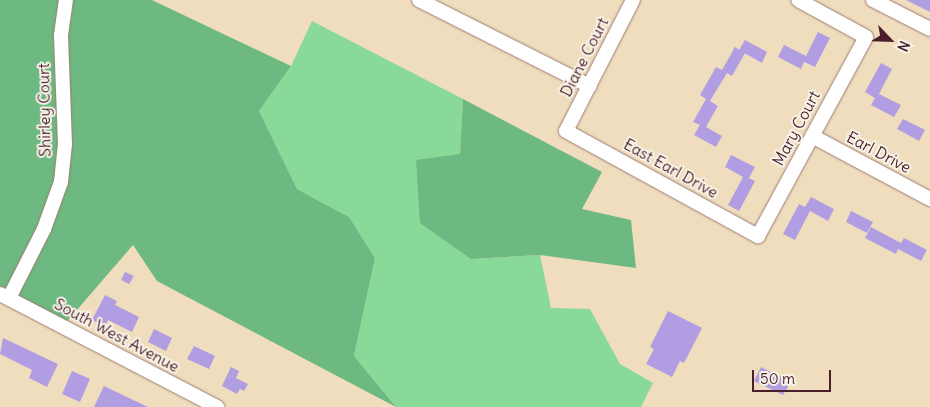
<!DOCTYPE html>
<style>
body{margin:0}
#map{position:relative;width:930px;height:407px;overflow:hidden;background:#f0ddbe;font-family:Delius,sans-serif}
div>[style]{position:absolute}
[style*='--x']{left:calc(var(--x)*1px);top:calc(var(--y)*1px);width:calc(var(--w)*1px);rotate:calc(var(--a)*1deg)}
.green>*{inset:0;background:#89d999}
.forest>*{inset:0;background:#6eb981}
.building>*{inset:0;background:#b19ee2}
.roads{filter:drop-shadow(0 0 1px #9d7e74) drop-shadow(0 0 1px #9d7e74)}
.minor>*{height:14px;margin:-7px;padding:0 7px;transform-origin:7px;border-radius:7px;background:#fff}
span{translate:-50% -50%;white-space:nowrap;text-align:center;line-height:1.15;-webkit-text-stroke:4px #f7f3e8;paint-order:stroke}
.street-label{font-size:16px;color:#4a1f2b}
.north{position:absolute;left:865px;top:15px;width:50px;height:50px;-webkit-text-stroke:4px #f7f3e8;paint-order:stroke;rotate:114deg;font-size:14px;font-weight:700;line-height:20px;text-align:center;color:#4a1f2b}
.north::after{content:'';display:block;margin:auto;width:18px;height:22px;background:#4a1f2b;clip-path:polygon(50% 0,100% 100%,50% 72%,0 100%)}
.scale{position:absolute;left:752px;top:370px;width:79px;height:22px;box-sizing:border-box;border:2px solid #4a1f2b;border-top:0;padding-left:6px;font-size:15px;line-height:18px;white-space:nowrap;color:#4a1f2b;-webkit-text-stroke:4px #f7f3e8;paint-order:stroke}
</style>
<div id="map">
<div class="green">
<i style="clip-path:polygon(312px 21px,463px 99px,460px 155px,471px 259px,540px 255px,551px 308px,590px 309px,620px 364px,653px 383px,641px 407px,396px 407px,354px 356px,375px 258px,349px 217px,297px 189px,259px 111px,291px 66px)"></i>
</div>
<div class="forest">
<i style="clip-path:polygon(0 0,152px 0,291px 66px,259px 111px,297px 189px,349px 217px,375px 258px,354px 356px,396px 407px,157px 281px,133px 245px,63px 326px,0 293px)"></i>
<i style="clip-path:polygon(463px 99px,602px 172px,582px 209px,631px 220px,636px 268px,540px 255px,471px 259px,420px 223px,416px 160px,460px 154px)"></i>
</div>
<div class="building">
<i style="clip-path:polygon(906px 0,930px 0,930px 12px)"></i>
<i style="clip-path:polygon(818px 32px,830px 38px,815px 67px,804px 62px,801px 69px,778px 57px,784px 45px,806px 56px)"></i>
<i style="clip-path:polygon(745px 40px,767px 52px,762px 63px,739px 50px)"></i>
<i style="clip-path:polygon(735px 47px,745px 53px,732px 76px,727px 73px,710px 101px,718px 106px,706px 127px,722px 136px,716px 147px,694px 135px,700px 125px,693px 122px,706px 99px,700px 95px,716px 67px,722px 70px)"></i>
<i style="clip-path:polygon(881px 63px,892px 69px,879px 94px,901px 105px,894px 117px,871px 105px,875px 98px,865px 92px)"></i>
<i style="clip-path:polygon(903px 119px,925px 130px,919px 141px,897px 129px)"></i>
<i style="clip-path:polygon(731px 155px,755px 167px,749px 178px,755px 181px,739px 211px,728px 205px,743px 177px,725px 167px)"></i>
<i style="clip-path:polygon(811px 197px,834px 209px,828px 221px,810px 211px,795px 240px,783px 234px,799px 204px,805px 207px)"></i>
<i style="clip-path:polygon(851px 211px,873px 222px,867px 233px,846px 222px)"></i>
<i style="clip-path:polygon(871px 227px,901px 243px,904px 238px,927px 250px,921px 261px,898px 249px,896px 254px,865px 238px)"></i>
<i style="clip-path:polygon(125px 272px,134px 276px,129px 284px,121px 280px)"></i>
<i style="clip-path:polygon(105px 295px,117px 301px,115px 305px,139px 317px,132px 332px,108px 320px,105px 327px,92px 320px)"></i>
<i style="clip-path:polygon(668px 311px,702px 328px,684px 363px,680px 361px,672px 377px,646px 364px,654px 349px,650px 347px)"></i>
<i style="clip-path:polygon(154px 329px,172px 338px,166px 351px,148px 342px)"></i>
<i style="clip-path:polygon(3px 338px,58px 364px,47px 387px,29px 378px,32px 370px,0 354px)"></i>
<i style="clip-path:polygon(194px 346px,215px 356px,209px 369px,187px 359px)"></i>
<i style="clip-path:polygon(231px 367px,239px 371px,236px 378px,248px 384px,244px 391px,240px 389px,237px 394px,222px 386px)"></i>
<i style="clip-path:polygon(761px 367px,791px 382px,783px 395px,754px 381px)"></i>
<i style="clip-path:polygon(72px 371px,90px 379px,80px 402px,62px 394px)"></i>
<i style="clip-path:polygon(104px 386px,148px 407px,94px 407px)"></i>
</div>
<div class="roads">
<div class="minor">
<i style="--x:419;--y:0;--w:191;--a:26.8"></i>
<i style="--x:633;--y:0;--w:147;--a:117.1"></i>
<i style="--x:566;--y:131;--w:219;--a:28.7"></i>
<i style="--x:758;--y:236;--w:226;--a:-61.5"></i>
<i style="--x:866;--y:37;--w:77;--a:-151.4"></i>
<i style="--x:873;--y:0;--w:64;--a:27"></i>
<i style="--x:812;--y:136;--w:134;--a:28.1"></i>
<i style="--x:0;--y:294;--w:245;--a:27.5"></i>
<i style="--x:9;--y:298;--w:77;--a:-63.1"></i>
<i style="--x:44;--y:229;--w:50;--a:-70.1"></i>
<i style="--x:61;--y:182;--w:37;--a:-84"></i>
<i style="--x:65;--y:145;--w:110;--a:-92.1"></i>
<i style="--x:61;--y:35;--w:35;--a:-82"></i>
</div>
</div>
<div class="street-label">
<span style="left:584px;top:57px;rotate:-63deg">Diane Court</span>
<span style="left:44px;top:110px;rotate:-91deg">Shirley Court</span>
<span style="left:796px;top:128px;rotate:-62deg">Mary Court</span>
<span style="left:879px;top:152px;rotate:28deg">Earl Drive</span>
<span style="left:671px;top:168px;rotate:29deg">East Earl Drive</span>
<span style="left:117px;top:335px;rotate:28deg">South West Avenue</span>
</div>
<div class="north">N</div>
<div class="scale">50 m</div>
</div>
